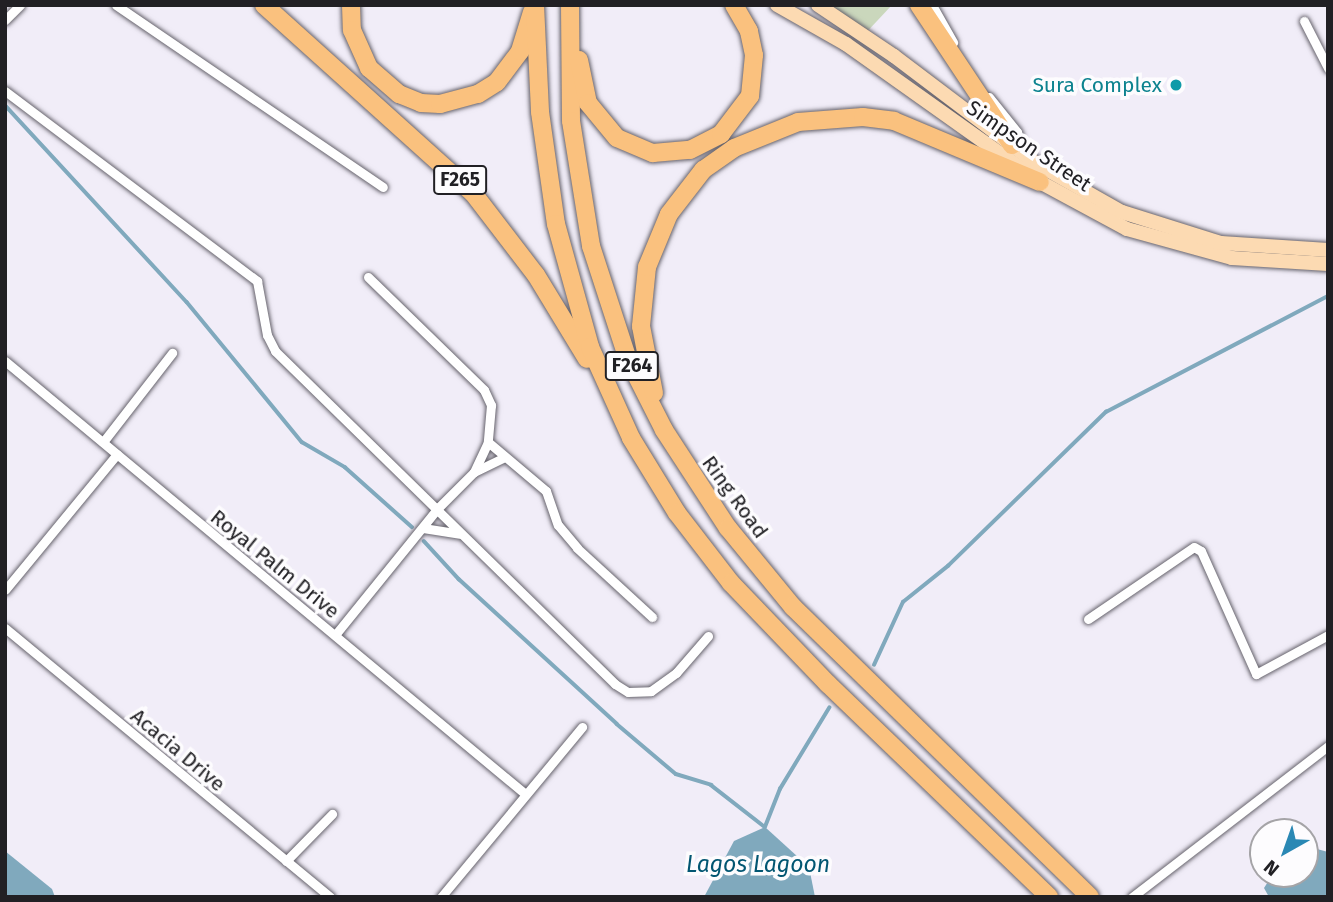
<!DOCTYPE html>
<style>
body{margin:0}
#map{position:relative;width:1333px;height:902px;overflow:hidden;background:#f1edf8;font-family:"Fira Sans",sans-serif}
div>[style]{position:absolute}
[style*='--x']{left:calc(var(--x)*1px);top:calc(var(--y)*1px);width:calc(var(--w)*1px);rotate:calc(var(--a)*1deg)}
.green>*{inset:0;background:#cad7bc}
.water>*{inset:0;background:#80a9bd}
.stream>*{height:3.5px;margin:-1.75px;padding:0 1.75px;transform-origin:1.75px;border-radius:1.75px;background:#80a9bd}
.roads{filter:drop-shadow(0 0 2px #66636c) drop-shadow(0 0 2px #66636c)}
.minor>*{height:9px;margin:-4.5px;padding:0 4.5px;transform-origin:4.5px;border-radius:4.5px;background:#fff}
.primary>*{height:14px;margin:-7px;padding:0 7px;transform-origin:7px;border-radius:7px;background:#fcdab2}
.motorway>*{height:18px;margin:-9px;padding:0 9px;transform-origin:9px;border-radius:9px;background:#fac17e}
.dots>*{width:19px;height:19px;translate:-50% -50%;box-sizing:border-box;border:4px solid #fdfcfe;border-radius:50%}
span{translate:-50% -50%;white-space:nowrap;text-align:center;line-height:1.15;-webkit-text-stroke:7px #fdfcfe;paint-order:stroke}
.shield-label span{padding:2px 5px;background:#fdfcfe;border:2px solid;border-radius:5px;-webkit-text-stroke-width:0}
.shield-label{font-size:19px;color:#212024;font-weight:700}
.culture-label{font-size:21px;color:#0d838f}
.right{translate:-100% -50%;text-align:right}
.street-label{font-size:21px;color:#212024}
.water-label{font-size:23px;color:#025672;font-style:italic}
.frame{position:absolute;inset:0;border:7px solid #212024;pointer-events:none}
.north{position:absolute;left:1249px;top:818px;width:70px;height:70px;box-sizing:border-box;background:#fdfcfe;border:2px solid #a5a4a7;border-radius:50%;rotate:220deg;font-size:19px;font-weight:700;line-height:28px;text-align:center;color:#212024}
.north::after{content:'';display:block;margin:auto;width:24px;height:32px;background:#2a88b4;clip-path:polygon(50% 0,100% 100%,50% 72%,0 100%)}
</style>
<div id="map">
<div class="green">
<i style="clip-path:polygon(824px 5px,892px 5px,862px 37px)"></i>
</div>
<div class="water">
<i style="clip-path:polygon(765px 827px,809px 867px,815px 897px,704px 897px,734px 841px)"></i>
<i style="clip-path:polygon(1306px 846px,1328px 852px,1328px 897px,1269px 897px,1264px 888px,1273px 874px,1305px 874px)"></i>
<i style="clip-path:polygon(5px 851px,52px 889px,55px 897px,5px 897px)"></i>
</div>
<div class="stream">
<i style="--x:5;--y:105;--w:268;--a:47.3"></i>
<i style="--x:187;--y:302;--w:181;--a:50.6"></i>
<i style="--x:302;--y:442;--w:50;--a:30.2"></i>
<i style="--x:345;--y:467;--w:90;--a:41.8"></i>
<i style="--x:424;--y:541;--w:52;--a:47.4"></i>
<i style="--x:459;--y:579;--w:214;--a:42.5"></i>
<i style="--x:617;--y:724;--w:77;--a:40.3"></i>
<i style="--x:676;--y:774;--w:37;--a:17"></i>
<i style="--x:711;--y:785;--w:68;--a:37.9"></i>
<i style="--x:765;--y:827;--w:41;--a:-68.5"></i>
<i style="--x:780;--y:789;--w:95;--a:-58.8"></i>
<i style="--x:874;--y:665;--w:69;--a:-65.3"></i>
<i style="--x:903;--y:602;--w:58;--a:-38.7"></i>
<i style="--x:948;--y:566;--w:221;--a:-44.3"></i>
<i style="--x:1106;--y:412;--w:250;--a:-27.6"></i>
</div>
<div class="roads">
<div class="minor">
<i style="--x:116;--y:5;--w:323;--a:34.3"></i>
<i style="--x:932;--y:5;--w:43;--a:60.4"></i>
<i style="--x:5;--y:20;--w:21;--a:-45"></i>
<i style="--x:1304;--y:21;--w:53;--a:62.9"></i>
<i style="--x:5;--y:91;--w:316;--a:37"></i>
<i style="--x:257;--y:281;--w:55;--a:79.5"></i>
<i style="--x:267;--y:335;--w:18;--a:63"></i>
<i style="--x:275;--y:351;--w:476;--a:44.4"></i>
<i style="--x:615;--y:684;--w:15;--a:32"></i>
<i style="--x:628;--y:692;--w:23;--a:-2"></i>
<i style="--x:651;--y:691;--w:31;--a:-36"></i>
<i style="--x:676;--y:673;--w:49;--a:-49.1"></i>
<i style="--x:989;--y:97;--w:45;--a:51.3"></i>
<i style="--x:1017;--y:132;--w:23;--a:72"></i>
<i style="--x:368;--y:277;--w:162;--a:44.2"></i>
<i style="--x:484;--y:390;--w:17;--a:65"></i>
<i style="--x:491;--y:405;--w:37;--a:95"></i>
<i style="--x:488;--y:442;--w:76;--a:40.2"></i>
<i style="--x:546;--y:491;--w:36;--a:71"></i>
<i style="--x:558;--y:525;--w:30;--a:50"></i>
<i style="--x:577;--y:548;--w:102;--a:42.6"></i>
<i style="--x:5;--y:361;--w:675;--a:39.77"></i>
<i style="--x:103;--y:442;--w:113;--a:-52.2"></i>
<i style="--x:474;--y:472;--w:32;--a:-26"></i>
<i style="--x:423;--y:528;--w:37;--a:9"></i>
<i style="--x:5;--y:590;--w:176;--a:-50.5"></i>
<i style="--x:1088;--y:619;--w:128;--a:-34.2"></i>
<i style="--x:1194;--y:547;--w:8;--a:30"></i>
<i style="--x:1201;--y:551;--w:135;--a:65.9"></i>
<i style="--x:1256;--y:674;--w:82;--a:-28.4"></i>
<i style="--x:5;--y:628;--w:422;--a:39.6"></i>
<i style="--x:335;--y:635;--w:164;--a:-51"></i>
<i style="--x:438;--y:508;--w:51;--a:-45"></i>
<i style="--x:474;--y:472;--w:33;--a:-65"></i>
<i style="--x:286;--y:861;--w:66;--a:-45.6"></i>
<i style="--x:441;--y:897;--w:221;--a:-50.3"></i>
<i style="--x:1132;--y:897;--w:247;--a:-37.6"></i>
</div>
<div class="primary">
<i style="--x:777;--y:5;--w:79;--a:29.5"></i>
<i style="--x:846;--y:44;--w:238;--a:35.4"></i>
<i style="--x:1040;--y:182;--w:99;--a:28.4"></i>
<i style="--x:1127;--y:229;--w:109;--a:15.4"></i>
<i style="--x:1232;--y:258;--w:96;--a:3.6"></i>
<i style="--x:818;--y:5;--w:92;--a:33.9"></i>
<i style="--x:894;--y:56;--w:179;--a:37.1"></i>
<i style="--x:1037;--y:164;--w:98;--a:29.5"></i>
<i style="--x:1122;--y:212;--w:104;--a:17.4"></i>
<i style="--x:1221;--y:243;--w:107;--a:3.7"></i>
</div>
<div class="motorway">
<i style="--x:264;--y:5;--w:281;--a:42"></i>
<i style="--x:473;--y:193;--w:103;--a:52.5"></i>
<i style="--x:536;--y:275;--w:98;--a:58.7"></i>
<i style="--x:351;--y:5;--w:25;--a:88"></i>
<i style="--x:352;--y:30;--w:42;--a:65.9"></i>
<i style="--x:369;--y:68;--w:40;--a:41"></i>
<i style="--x:399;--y:94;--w:24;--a:22"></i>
<i style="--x:421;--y:103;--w:19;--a:3"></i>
<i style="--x:440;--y:104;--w:39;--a:-15"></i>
<i style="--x:478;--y:94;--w:22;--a:-32"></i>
<i style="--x:497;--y:82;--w:39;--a:-53"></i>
<i style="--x:520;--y:51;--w:41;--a:-72.9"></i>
<i style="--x:535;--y:5;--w:107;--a:87.3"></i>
<i style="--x:540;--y:112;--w:113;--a:81.9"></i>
<i style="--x:556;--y:224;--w:128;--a:74.5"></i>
<i style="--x:590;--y:347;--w:100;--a:65.7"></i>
<i style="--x:631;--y:438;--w:88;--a:58.5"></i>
<i style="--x:677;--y:513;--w:88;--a:52.4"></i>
<i style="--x:731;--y:583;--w:140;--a:46.2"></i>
<i style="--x:828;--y:684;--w:307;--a:43.9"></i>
<i style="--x:570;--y:5;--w:116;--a:89.5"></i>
<i style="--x:571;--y:121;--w:127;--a:80.9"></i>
<i style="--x:591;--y:246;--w:117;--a:72"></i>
<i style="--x:627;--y:357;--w:82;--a:63.1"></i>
<i style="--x:664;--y:430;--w:117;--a:56.9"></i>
<i style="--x:728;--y:528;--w:102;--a:50.6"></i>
<i style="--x:793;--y:607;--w:415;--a:44.3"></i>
<i style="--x:919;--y:5;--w:168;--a:56.4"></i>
<i style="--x:579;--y:60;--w:44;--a:78.2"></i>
<i style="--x:588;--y:103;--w:45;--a:50.4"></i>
<i style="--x:617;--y:138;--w:39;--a:23"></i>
<i style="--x:653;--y:153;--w:37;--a:-5"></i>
<i style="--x:690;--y:150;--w:35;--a:-27"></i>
<i style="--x:721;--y:134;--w:48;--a:-52.7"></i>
<i style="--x:750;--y:96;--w:41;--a:-84.4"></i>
<i style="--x:754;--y:55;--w:25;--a:-102"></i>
<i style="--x:749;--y:31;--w:30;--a:-120"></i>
<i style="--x:654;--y:393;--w:68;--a:-101"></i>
<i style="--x:641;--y:326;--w:59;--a:-84.2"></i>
<i style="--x:647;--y:267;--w:57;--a:-67.5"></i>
<i style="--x:669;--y:214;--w:56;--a:-52.3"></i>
<i style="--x:703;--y:170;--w:38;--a:-35"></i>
<i style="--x:734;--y:148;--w:69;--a:-22.1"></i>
<i style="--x:798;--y:122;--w:65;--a:-4.4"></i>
<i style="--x:863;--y:117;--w:31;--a:7"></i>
<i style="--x:894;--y:121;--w:158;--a:22.7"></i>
</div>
</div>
<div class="dots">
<i style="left:1176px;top:85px;background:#0f9aa8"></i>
</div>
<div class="shield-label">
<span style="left:460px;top:180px">F265</span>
<span style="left:632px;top:366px">F264</span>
</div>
<div class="culture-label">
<span class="right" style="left:1162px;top:85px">Sura Complex</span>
</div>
<div class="street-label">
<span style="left:1029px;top:146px;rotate:34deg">Simpson Street</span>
<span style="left:735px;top:497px;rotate:54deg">Ring Road</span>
<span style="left:275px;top:564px;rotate:39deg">Royal Palm Drive</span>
<span style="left:178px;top:750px;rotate:40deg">Acacia Drive</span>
</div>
<div class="water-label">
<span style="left:758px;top:864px">Lagos Lagoon</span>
</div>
<div class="frame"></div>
<div class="north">N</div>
</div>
